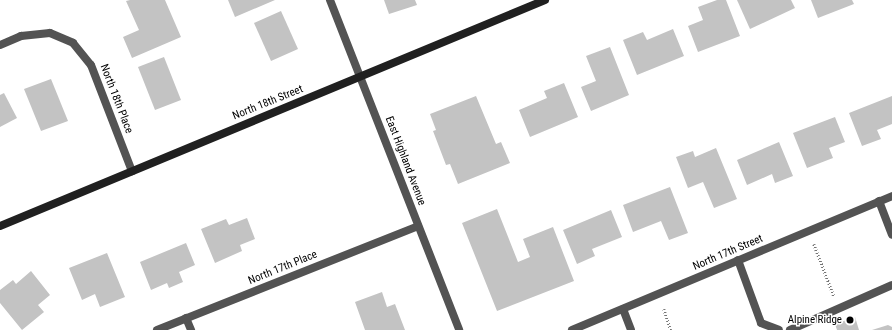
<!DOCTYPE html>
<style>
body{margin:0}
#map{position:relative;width:892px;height:330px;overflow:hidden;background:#fff;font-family:"Roboto Condensed",sans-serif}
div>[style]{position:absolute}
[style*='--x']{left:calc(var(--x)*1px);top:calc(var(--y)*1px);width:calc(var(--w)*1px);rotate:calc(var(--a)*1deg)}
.building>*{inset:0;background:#c3c3c3}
.path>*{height:2.5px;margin-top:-1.25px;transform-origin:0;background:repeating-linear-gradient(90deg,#757575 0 1px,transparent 0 3px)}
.lane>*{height:8px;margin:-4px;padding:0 4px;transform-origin:4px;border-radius:4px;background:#535353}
.street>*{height:8px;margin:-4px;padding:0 4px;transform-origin:4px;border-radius:4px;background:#535353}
.secondary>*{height:8px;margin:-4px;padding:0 4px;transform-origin:4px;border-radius:4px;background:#202020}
.dots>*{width:11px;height:11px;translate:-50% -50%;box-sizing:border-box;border:2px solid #fff;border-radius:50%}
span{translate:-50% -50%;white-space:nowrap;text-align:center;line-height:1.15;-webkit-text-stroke:3px #fff;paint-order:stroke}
.street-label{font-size:11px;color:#000}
.poi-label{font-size:11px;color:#000}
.right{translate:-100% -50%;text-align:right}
</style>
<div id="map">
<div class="building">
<i style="clip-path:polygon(130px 0,165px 0,181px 37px,132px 58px,123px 37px,139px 30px,126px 1px)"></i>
<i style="clip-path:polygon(228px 0,275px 0,235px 17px)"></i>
<i style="clip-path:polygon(384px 0,415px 0,417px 5px,389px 14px)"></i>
<i style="clip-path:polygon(717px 0,726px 0,740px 36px,698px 52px,688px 26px,703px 20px,698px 7px)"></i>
<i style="clip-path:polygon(737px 0,791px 0,795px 8px,750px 29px)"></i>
<i style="clip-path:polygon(811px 0,852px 0,854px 4px,818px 18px)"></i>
<i style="clip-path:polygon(281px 11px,298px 49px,271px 61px,254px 23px)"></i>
<i style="clip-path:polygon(673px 29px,684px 56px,637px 75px,623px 40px,643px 32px,647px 40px)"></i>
<i style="clip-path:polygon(610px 47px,629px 95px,591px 111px,581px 87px,596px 81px,586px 56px)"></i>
<i style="clip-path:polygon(164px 57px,181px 100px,155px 110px,138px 67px)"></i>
<i style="clip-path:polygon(51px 79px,68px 121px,41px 131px,24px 89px)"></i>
<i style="clip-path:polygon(564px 83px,578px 117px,530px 137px,519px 110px,547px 98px,544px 91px)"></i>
<i style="clip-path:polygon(4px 93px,17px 118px,0 127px,0 95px)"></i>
<i style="clip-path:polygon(476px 96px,496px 144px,501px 142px,510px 163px,458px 184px,450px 164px,446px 165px,433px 131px,436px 130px,430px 114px)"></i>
<i style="clip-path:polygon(892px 96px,892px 124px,877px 130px,881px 139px,862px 146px,849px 113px)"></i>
<i style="clip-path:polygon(835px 117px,845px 142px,829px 148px,833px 158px,807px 168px,793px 133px)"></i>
<i style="clip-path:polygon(779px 142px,793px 176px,775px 183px,772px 174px,747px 185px,737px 160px)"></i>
<i style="clip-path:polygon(716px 148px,737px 199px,714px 208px,703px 182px,688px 188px,676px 157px,693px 151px,695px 157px)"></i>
<i style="clip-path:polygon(670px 187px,688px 233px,669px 240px,661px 221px,633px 232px,623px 205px)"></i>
<i style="clip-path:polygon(497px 209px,518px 262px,530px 257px,523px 239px,553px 227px,574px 281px,497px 311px,462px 223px)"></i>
<i style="clip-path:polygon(611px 210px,622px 237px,592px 249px,595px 256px,577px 264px,563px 230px)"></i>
<i style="clip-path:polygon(247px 218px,255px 239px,240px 245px,242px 251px,215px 263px,201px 229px,226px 219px,229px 225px)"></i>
<i style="clip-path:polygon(186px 243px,195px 265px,179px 272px,183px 282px,169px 288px,167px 283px,151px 290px,140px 262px)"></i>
<i style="clip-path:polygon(107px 253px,125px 297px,100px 307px,95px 294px,82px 300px,69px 268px)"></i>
<i style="clip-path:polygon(31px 271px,50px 295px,38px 305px,44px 312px,22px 330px,0 303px,0 290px,13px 280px,16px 284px)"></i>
<i style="clip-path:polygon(382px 292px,387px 307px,395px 304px,405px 330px,365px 330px,355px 302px)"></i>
<i style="clip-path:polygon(855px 317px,859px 330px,837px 330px,835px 324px)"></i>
<i style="clip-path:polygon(888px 325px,892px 327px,892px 330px,872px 330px)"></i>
</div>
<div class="path">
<i style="--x:814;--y:244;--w:56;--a:69"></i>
<i style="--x:664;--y:309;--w:22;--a:72"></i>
</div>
<div class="lane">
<i style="--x:879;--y:201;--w:36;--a:69"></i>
<i style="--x:738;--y:260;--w:67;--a:69.9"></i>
<i style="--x:761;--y:323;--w:19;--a:21"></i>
<i style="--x:623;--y:309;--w:22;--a:69"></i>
<i style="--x:790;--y:330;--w:111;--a:-23.8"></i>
</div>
<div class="street">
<i style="--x:330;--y:0;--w:354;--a:68.6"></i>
<i style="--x:0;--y:45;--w:23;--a:-23"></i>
<i style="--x:21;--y:36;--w:29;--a:-6"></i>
<i style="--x:50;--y:33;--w:25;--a:23"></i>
<i style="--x:73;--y:43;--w:28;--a:51"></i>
<i style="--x:91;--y:65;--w:114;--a:68.9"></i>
<i style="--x:186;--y:318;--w:13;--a:67"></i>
<i style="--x:157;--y:330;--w:281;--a:-21.7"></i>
<i style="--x:572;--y:330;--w:347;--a:-22.7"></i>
</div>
<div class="secondary">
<i style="--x:0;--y:226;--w:590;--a:-22.52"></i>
</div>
<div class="dots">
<i style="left:850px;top:320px;background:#000"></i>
</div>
<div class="street-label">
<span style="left:116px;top:99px;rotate:69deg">North 18th Place</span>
<span style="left:268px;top:103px;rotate:-22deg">North 18th Street</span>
<span style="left:405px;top:161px;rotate:69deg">East Highland Avenue</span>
<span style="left:728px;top:253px;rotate:-23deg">North 17th Street</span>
<span style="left:283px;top:268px;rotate:-22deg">North 17th Place</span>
</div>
<div class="poi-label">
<span class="right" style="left:842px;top:320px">Alpine Ridge</span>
</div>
</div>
